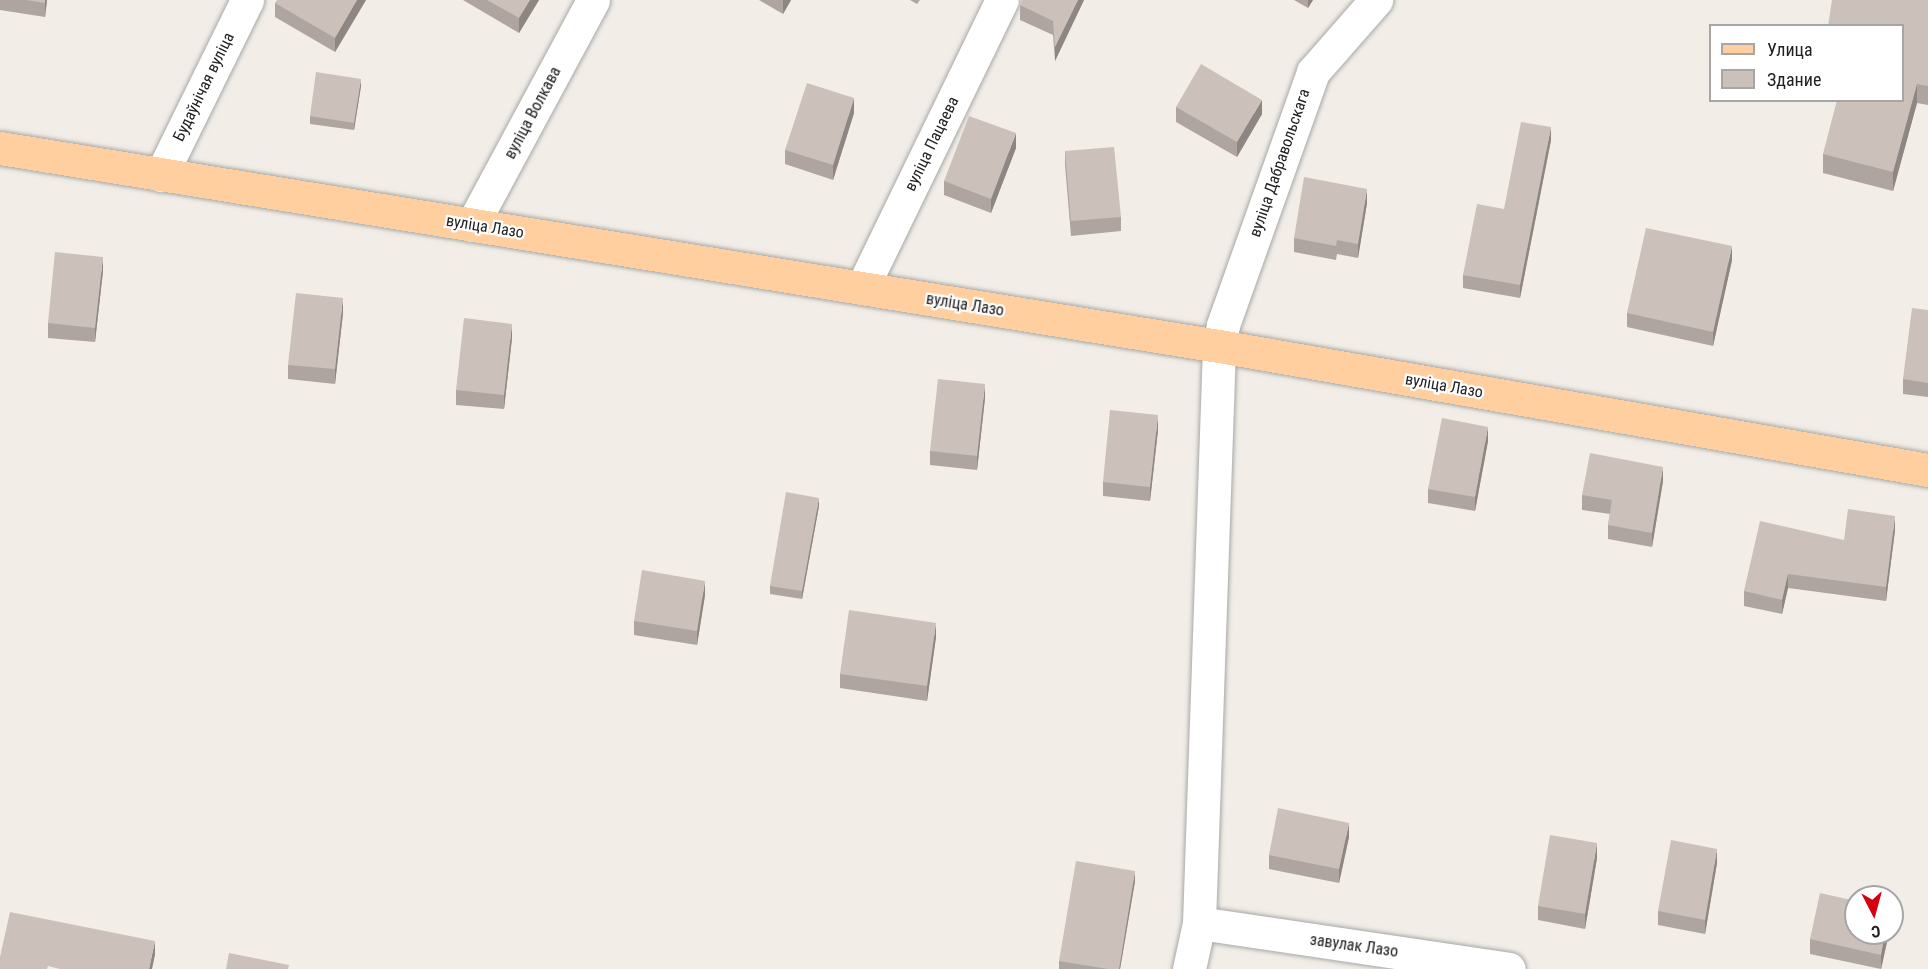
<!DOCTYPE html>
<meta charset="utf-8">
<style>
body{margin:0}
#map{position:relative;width:1928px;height:969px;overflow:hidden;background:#f2eee7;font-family:"Roboto Condensed",sans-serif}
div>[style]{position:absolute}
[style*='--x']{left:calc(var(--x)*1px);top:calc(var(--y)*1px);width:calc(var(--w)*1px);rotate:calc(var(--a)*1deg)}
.roads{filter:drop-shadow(0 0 2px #a8a8a8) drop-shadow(0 0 2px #a8a8a8)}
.minor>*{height:33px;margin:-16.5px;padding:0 16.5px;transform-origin:16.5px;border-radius:16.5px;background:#fff}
.major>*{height:33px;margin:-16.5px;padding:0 16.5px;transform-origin:16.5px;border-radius:16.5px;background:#ffcfa0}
.wall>*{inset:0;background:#afa5a0}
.shaded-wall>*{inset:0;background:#8e8682}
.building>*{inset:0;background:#cbc0ba}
span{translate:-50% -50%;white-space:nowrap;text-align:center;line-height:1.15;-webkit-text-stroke:4.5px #fff;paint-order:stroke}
.street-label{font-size:16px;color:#212121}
.legend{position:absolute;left:1709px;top:24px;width:195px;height:78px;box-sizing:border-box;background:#fff;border:2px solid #a6a6a6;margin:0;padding:8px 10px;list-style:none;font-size:18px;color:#212121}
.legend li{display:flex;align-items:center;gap:12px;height:30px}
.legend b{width:30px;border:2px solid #a6a6a6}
.north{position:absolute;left:1844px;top:885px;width:60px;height:60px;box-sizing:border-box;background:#fff;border:2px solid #a6a6a6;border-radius:50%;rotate:174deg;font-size:16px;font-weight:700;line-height:24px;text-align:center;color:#212121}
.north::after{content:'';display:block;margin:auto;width:21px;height:27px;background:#d3000f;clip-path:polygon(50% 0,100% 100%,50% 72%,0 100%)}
</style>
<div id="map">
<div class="roads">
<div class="minor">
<i style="--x:161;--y:175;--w:195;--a:-63.8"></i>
<i style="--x:472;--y:225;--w:255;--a:-61.7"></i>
<i style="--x:862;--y:288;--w:320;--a:-64.1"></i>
<i style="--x:1199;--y:923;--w:313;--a:8.4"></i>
<i style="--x:1189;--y:969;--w:47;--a:-77.7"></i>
<i style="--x:1199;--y:923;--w:577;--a:-88.01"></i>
<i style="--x:1219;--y:346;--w:21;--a:-79"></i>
<i style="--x:1223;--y:325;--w:269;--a:-70.4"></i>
<i style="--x:1313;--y:72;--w:96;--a:-48.8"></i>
</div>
<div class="major">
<i style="--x:0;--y:148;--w:1235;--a:9.23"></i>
<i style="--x:1219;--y:346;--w:720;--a:9.92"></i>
</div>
</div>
<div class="wall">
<i style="clip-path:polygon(0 0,47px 0,45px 17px,0 10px)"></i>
<i style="clip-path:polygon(366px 0,335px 52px,275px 17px,275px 3px)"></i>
<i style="clip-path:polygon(463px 0,539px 0,519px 33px)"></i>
<i style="clip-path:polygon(759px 0,791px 0,783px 14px)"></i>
<i style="clip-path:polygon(910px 0,920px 0,917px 4px)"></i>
<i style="clip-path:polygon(1084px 0,1055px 61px,1053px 35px,1020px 20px,1020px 5px)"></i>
<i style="clip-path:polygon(1294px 0,1313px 0,1308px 8px)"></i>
<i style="clip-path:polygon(1928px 0,1928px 105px,1917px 103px,1893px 191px,1823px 173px,1823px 154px)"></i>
<i style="clip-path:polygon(361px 86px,354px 130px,310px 124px,310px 116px)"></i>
<i style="clip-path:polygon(1176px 107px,1262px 114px,1237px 157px,1176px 122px)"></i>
<i style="clip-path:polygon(854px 113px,833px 180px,785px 164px,785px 150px)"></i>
<i style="clip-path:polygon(1551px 140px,1520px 298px,1463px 288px,1463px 275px,1504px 209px)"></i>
<i style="clip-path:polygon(1016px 148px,991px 213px,944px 195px,944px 181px)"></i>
<i style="clip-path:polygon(1065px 151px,1121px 217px,1121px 231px,1071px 236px,1065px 165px)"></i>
<i style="clip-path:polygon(1367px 203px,1358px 258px,1337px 254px,1336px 260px,1294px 252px,1294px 238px)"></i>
<i style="clip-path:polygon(1732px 260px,1713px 346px,1627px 327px,1627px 313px)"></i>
<i style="clip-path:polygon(103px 271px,95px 342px,48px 338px,48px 323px)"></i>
<i style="clip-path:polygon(1928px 310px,1928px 397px,1903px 394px,1903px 379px)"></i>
<i style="clip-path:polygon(343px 313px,335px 384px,288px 379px,288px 365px)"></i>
<i style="clip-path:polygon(512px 338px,504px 409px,456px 405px,456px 390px)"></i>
<i style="clip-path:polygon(985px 398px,977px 470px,930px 465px,930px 451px)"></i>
<i style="clip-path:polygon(1158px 430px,1150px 501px,1103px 496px,1103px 482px)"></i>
<i style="clip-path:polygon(1488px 441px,1475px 511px,1428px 503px,1428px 489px)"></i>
<i style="clip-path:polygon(1663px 481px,1652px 547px,1608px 539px,1608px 525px,1610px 514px,1582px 510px,1582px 495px)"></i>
<i style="clip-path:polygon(819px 506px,802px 599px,770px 594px,770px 586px)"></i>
<i style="clip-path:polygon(1895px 530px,1886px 601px,1788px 588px,1782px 614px,1744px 606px,1744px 591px,1844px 540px)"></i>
<i style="clip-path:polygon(705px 595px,697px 645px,634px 635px,634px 621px)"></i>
<i style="clip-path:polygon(936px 637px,927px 701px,840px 688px,840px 674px)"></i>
<i style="clip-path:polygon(1349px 837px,1339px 883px,1269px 869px,1269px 855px)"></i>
<i style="clip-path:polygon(1597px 858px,1585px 929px,1538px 920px,1538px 906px)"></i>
<i style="clip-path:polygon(1717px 863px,1705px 934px,1658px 925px,1658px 911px)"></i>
<i style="clip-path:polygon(1135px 881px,1120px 969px,1059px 969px,1059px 961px)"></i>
<i style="clip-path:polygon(1856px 933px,1889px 933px,1881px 969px,1810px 954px,1810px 939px)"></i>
</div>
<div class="shaded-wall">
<i style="clip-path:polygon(45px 0,47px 0,45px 17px)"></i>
<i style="clip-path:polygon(357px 0,366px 0,335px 52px,335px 38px)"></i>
<i style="clip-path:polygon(530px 0,539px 0,519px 33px,519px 18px)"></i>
<i style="clip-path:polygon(783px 0,791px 0,783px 14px)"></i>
<i style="clip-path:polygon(1078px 0,1084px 0,1055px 61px,1055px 47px)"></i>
<i style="clip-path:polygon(1308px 0,1313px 0,1308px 8px)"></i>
<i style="clip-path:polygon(361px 79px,361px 86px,354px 130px,354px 123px)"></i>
<i style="clip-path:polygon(1917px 84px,1917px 103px,1893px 191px,1893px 172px)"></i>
<i style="clip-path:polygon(854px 98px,854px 113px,833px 180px,833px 165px)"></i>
<i style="clip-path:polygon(1262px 100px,1262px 114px,1237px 157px,1237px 142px)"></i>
<i style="clip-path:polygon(1551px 127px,1551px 140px,1520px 298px,1520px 285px)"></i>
<i style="clip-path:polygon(1016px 133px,1016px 148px,991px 213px,991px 199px)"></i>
<i style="clip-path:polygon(1367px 189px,1367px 203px,1358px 258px,1358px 244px)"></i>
<i style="clip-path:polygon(1732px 246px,1732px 260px,1713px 346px,1713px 332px)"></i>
<i style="clip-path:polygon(103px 257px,103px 271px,95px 342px,95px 328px)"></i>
<i style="clip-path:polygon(343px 298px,343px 313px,335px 384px,335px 369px)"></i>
<i style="clip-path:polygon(512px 324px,512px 338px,504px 409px,504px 395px)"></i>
<i style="clip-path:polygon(985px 384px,985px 398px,977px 470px,977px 456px)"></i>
<i style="clip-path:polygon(1158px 415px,1158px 430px,1150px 501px,1150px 487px)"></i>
<i style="clip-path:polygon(1488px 427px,1488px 441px,1475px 511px,1475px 497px)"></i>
<i style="clip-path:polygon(1663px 467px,1663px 481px,1652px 547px,1652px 533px)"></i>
<i style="clip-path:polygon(819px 498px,819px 506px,802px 599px,802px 591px)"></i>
<i style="clip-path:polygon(1895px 516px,1895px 530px,1886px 601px,1886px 587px)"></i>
<i style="clip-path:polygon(1788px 574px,1788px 588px,1782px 614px,1782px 600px)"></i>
<i style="clip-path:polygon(705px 581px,705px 595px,697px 645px,697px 631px)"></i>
<i style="clip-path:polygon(936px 623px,936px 637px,927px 701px,927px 686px)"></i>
<i style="clip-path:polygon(1349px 823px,1349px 837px,1339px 883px,1339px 869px)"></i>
<i style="clip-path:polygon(1597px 843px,1597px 858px,1585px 929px,1585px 914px)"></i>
<i style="clip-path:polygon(1717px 849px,1717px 863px,1705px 934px,1705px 920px)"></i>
<i style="clip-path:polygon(1135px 871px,1135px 881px,1120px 969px,1119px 969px)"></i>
<i style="clip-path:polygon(1885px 933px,1889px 933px,1881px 969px,1881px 955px)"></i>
<i style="clip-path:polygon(155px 941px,155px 955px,152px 969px,149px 969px)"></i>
</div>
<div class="building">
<i style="clip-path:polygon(26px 0,45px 0,45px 3px)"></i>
<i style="clip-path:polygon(277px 0,357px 0,335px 38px,275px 3px)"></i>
<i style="clip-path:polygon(487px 0,530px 0,519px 18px)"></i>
<i style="clip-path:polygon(1022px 0,1078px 0,1055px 47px,1053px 21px,1020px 5px)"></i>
<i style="clip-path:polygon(1832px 0,1928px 0,1928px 86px,1917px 84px,1893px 172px,1823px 154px,1837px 100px,1902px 100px,1902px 26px,1828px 26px)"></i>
<i style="clip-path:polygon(1201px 64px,1262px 100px,1237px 142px,1176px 107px)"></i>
<i style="clip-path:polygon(316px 72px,361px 79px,354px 123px,310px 116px)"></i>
<i style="clip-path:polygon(807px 83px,854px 98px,833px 165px,785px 150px)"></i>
<i style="clip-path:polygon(969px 116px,1016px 133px,991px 199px,944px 181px)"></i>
<i style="clip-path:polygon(1521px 122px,1551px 127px,1520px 285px,1463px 275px,1477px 204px,1504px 209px)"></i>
<i style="clip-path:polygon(1114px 147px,1121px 217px,1071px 221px,1065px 151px)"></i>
<i style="clip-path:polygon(1304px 177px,1367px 189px,1358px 244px,1337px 240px,1336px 246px,1294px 238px)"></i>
<i style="clip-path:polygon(1646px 228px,1732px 246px,1713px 332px,1627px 313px)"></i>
<i style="clip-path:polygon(55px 252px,103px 257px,95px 328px,48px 323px)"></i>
<i style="clip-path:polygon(296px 293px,343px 298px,335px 369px,288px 365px)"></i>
<i style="clip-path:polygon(1912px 308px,1928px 310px,1928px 383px,1903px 379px)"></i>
<i style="clip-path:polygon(464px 318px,512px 324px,504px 395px,456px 390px)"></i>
<i style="clip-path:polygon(938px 379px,985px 384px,977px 456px,930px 451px)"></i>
<i style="clip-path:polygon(1110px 410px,1158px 415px,1150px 487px,1103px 482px)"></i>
<i style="clip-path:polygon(1442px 418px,1488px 427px,1475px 497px,1428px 489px)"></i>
<i style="clip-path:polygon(1590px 453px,1663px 467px,1652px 533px,1608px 525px,1612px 500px,1582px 495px)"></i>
<i style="clip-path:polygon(786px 492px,819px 498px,802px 591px,770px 586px)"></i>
<i style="clip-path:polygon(1848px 509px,1895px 516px,1886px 587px,1788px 574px,1782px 600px,1744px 591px,1760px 521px,1844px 540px)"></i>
<i style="clip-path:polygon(642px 570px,705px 581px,697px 631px,634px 621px)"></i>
<i style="clip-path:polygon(849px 610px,936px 623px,927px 686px,840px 674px)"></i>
<i style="clip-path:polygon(1278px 808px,1349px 823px,1339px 869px,1269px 855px)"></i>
<i style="clip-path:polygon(1550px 835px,1597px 843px,1585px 914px,1538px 906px)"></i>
<i style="clip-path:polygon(1671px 840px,1717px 849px,1705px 920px,1658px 911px)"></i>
<i style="clip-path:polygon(1076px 861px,1135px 871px,1119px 969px,1108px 969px,1059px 961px)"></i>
<i style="clip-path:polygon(1820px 893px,1856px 901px,1856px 933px,1885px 933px,1881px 955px,1810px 939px)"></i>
<i style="clip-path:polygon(10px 912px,155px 941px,149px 969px,60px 969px,48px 966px,47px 969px,0 969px,0 957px)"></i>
<i style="clip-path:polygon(229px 953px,289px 965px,288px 969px,226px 969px)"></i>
</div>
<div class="street-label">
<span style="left:204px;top:87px;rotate:-64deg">Будаўнічая вуліца</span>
<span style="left:533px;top:113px;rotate:-62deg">вуліца Волкава</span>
<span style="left:932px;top:144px;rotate:-64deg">вуліца Пацаева</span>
<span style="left:1280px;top:163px;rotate:-71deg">вуліца Дабравольскага</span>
<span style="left:485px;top:227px;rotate:9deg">вуліца Лазо</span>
<span style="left:965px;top:305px;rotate:9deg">вуліца Лазо</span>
<span style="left:1444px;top:386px;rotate:10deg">вуліца Лазо</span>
<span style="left:1354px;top:946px;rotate:8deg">завулак Лазо</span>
</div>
<ul class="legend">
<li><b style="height:8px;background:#ffcfa0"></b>Улица</li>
<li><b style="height:16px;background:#cbc0ba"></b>Здание</li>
</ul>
<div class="north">С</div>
</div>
